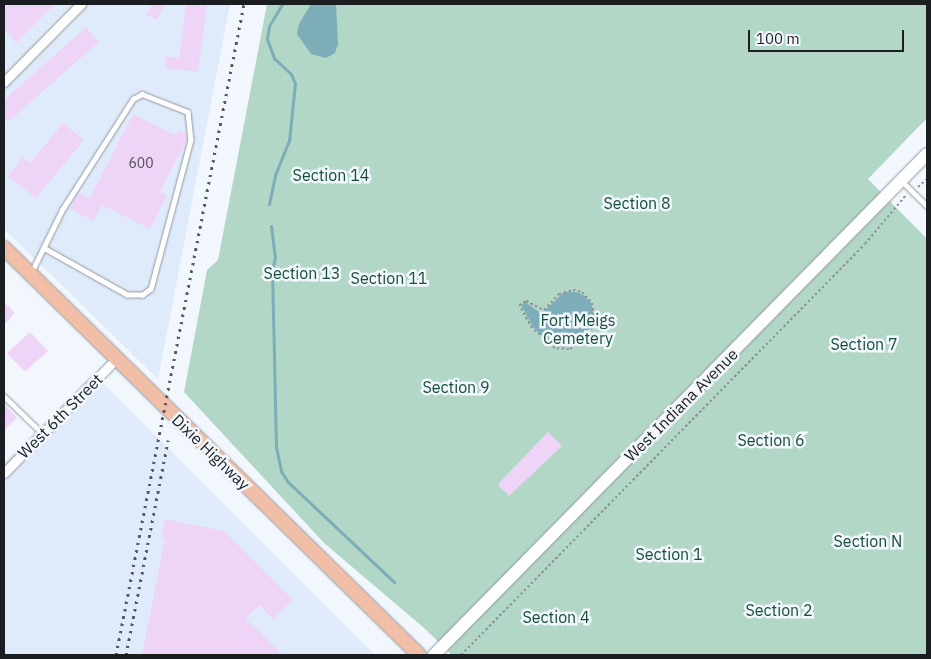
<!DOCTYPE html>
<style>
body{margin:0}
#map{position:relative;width:931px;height:659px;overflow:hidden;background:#f2f7fe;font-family:"IBM Plex Sans",sans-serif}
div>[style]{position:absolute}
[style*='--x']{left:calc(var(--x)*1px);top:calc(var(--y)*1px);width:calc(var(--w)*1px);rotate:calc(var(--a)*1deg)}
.built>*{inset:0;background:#dfebfa}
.green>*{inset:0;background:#b3d7c6}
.water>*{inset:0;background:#7cadb8}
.stream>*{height:3px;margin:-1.5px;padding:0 1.5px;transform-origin:1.5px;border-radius:1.5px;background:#7cadb8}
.building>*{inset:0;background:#eed5f8}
.path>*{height:2px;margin-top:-1px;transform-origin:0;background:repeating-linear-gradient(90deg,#8d9196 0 2.5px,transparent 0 5px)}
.roads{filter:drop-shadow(0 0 1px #9298a0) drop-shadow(0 0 1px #9298a0)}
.service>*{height:4.5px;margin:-2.25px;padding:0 2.25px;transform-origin:2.25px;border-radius:2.25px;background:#fff}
.minor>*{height:9px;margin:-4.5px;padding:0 4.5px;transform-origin:4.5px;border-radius:4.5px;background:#fff}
.secondary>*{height:12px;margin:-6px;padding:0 6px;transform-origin:6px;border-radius:6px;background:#fff}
.primary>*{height:14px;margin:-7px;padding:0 7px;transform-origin:7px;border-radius:7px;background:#f1bea7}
.rail>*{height:3px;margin-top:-1.5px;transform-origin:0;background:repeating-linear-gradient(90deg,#565a5e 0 2.5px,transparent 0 7.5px)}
span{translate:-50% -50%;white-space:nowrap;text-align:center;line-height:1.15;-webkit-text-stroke:5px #f2f7fe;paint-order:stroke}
.number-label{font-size:14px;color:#504c57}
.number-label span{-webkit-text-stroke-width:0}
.park-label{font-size:16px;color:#164e39}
.street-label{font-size:16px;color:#1b1e21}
.frame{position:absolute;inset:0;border:5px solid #1b1e21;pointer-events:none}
.scale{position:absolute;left:748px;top:30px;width:156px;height:22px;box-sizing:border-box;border:2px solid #1b1e21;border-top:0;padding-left:6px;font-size:15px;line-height:18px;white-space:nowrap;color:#1b1e21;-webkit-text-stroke:4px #f2f7fe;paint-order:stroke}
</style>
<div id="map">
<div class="built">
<i style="clip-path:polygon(4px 4px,230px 4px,158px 379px,4px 229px)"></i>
<i style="clip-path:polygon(93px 373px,375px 655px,4px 655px,4px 463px)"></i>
</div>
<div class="green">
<i style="clip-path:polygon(267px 4px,927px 4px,927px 118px,868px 179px,927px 239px,927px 655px,452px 655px,424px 628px,324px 543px,184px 392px,207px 270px,218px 260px)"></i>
</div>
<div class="water">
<i style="clip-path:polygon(311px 4px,336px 4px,338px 44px,335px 53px,326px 58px,311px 54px,297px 34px,299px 24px)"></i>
<i style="clip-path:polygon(564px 292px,577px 292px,585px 296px,591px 303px,594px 318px,583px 340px,564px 348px,546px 341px,533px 327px,521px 305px,525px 302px,539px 312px,544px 311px)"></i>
</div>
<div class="stream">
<i style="--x:269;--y:204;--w:30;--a:-78"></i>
<i style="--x:275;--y:175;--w:37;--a:-68"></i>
<i style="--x:289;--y:141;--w:58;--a:-84.1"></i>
<i style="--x:295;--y:83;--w:10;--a:-114"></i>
<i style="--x:291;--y:74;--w:23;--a:-137"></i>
<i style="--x:274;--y:58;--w:20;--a:-110"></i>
<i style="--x:267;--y:39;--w:13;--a:-81"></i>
<i style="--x:269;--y:26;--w:26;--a:-59"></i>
<i style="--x:271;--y:226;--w:31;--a:83"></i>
<i style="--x:275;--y:257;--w:13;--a:103"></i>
<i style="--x:272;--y:270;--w:177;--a:88.7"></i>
<i style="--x:276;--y:447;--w:25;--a:78"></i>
<i style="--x:281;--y:471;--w:13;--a:58"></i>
<i style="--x:288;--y:482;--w:146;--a:43.3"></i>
</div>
<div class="building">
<i style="clip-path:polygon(9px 4px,55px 4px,16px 43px,4px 29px,4px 8px)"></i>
<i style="clip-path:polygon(152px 4px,165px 4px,157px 20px,146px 15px)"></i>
<i style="clip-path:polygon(186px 4px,207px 4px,198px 72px,165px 68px,166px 56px,179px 58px)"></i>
<i style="clip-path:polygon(86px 27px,99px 42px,8px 122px,4px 117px,4px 100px)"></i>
<i style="clip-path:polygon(133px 114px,175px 135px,178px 130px,186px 134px,187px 139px,160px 192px,167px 195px,150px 229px,102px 205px,94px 221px,70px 209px,78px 193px,90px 198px)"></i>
<i style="clip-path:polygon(63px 123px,84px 140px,36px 198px,8px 176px,23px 157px,30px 163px)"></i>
<i style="clip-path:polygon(4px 302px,15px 313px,4px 325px)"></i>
<i style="clip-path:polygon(30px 332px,48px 351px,25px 372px,7px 353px)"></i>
<i style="clip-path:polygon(4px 404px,17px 418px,4px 430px)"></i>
<i style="clip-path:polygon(548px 432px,562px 446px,509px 496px,498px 485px,500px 482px)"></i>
<i style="clip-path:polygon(165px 519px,224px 531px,293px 600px,273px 619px,259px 605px,246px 619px,283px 655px,142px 655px,165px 538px,161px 537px)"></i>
</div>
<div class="path">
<i style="--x:918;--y:187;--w:12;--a:-42"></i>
<i style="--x:573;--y:290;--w:9;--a:13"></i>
<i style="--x:582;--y:292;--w:15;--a:48"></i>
<i style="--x:592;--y:303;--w:20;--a:81"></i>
<i style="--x:595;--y:323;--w:24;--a:125"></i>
<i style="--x:581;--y:343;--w:13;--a:153"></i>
<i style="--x:569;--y:349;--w:14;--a:-176"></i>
<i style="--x:555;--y:348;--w:30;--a:-139"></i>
<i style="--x:532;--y:328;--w:26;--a:-119"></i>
<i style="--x:519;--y:305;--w:8;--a:-30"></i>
<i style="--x:526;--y:301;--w:20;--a:27"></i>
<i style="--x:544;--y:310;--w:22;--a:-47"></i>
<i style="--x:559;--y:294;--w:15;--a:-16"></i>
<i style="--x:461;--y:655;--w:576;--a:-45.49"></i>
<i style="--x:865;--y:244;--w:64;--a:-50.1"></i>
</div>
<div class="roads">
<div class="service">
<i style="--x:902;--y:181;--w:35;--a:45"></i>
<i style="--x:31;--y:273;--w:70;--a:-63.8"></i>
<i style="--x:62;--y:210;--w:132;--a:-57.4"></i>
<i style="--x:133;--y:99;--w:10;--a:-29"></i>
<i style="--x:142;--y:94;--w:49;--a:21.4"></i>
<i style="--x:188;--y:112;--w:28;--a:84"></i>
<i style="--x:191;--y:140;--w:154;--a:105"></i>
<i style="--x:151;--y:289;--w:10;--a:143"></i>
<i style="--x:143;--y:295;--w:16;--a:180"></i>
<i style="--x:127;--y:295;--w:94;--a:-150.7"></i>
<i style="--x:4;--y:396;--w:53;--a:44.2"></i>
</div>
<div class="minor">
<i style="--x:4;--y:82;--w:110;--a:-45.4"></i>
<i style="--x:4;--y:473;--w:160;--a:-45.5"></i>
</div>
<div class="secondary">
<i style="--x:434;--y:655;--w:703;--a:-45.46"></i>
</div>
<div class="primary">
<i style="--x:4;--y:248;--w:581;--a:44.44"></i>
</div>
</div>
<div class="rail">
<i style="--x:116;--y:655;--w:663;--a:-78.88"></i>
<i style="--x:126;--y:655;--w:219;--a:-78.9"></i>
</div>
<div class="number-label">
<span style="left:141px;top:163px">600</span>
</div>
<div class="park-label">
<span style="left:331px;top:175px">Section 14</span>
<span style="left:637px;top:203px">Section 8</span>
<span style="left:302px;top:273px">Section 13</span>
<span style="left:389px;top:278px">Section 11</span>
<span style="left:578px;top:329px">Fort Meigs<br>Cemetery</span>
<span style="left:864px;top:344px">Section 7</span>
<span style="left:456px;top:387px">Section 9</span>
<span style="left:771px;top:440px">Section 6</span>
<span style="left:868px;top:541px">Section N</span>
<span style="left:669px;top:554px">Section 1</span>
<span style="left:779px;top:610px">Section 2</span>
<span style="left:556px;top:617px">Section 4</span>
</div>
<div class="street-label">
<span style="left:681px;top:405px;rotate:-45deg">West Indiana Avenue</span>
<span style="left:60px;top:416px;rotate:-45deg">West 6th Street</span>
<span style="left:211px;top:452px;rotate:44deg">Dixie Highway</span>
</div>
<div class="frame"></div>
<div class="scale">100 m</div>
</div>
